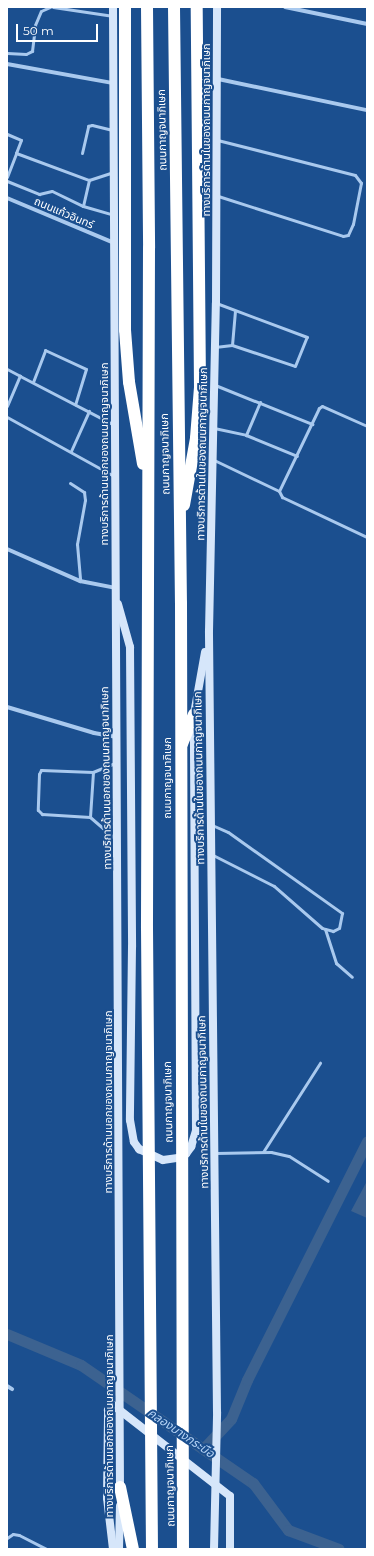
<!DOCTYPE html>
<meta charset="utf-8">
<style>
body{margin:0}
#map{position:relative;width:374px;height:1556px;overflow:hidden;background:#1b4f8f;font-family:Montserrat,"Noto Sans Thai",sans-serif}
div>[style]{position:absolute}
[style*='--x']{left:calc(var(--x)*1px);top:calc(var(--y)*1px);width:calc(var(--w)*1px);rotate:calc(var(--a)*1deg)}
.water>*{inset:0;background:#3c6290}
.canal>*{height:11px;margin:-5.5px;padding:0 5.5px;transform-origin:5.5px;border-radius:5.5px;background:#3c6290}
.lane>*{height:3px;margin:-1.5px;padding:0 1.5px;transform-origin:1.5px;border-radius:1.5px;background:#a9c9ee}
.street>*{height:4px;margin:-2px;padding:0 2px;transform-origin:2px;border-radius:2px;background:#a9c9ee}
.secondary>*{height:8px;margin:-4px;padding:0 4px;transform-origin:4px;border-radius:4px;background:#d6e6fa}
.highway>*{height:12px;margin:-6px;padding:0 6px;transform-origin:6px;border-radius:6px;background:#fff}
span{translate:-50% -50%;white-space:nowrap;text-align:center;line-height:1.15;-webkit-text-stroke:4px #1b4f8f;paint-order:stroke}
.street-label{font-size:11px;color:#fff}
.water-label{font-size:12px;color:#b5d3f5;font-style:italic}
.frame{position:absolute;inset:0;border:8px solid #fff;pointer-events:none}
.scale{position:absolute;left:16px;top:24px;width:82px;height:18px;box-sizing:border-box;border:2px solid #fff;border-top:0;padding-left:5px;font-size:12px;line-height:14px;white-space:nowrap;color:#fff;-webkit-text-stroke:3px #1b4f8f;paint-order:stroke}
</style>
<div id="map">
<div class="water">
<i style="clip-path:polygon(367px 1181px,367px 1218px,351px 1211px)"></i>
</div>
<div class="canal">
<i style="--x:7;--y:1334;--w:80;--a:22.7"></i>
<i style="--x:81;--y:1365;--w:209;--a:34.5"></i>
<i style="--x:253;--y:1483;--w:59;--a:53.3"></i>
<i style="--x:288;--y:1530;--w:54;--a:20.4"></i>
<i style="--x:203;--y:1449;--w:41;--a:-47"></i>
<i style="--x:231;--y:1419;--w:42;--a:-67.7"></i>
<i style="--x:247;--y:1380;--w:267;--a:-63.3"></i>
</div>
<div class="lane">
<i style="--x:53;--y:7;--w:61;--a:8.5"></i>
<i style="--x:7;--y:53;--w:19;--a:3"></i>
<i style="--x:26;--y:54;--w:7;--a:-27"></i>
<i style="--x:32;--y:51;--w:26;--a:-83"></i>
<i style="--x:35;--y:25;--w:15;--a:-67"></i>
<i style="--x:41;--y:11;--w:10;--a:-24"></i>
<i style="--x:7;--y:134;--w:15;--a:23"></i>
<i style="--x:21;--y:140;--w:14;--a:111"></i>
<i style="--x:16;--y:153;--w:78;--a:20.3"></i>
<i style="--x:89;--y:180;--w:25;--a:-18"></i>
<i style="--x:82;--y:153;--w:28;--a:-77"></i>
<i style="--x:88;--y:126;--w:4;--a:-14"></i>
<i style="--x:92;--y:125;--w:21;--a:14"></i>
<i style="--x:7;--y:177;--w:26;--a:-69"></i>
<i style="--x:7;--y:181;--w:35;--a:22"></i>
<i style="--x:39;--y:194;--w:13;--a:-13"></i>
<i style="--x:52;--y:191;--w:34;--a:26"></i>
<i style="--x:83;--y:206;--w:32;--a:16"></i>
<i style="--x:218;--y:196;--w:131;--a:17.7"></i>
<i style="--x:343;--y:236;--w:5;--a:-11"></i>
<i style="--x:348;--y:235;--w:12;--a:-66"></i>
<i style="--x:353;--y:224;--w:42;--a:-79"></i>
<i style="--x:361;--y:183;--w:10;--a:-127"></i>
<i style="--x:355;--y:175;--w:141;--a:-165.7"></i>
<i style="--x:83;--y:206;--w:27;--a:-77"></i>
<i style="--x:232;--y:345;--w:34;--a:-85"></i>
<i style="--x:215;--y:347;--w:17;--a:-7"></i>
<i style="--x:232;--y:345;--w:66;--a:18.4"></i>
<i style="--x:295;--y:366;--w:31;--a:-68"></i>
<i style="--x:307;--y:337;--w:97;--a:-159.5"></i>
<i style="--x:7;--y:369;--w:15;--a:28"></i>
<i style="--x:33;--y:382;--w:34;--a:-69"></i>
<i style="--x:45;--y:350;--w:45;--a:24.9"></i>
<i style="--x:86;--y:369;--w:37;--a:107"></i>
<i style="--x:215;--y:385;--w:105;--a:21.9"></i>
<i style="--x:260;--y:402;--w:36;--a:113"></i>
<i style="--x:246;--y:435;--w:55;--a:22.4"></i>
<i style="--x:7;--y:406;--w:33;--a:-67"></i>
<i style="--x:20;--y:376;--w:106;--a:27.5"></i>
<i style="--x:7;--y:417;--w:122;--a:28.9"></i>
<i style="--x:367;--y:426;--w:49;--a:-156"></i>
<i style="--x:322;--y:406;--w:4;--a:146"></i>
<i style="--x:319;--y:408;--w:92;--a:115.7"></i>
<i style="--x:279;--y:491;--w:7;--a:63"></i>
<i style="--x:282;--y:497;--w:94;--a:25.2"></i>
<i style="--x:214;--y:428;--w:33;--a:12"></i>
<i style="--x:71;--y:451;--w:44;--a:-65.8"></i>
<i style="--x:214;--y:460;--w:72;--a:25.5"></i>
<i style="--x:70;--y:483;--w:17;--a:33"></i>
<i style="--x:84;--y:492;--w:8;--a:83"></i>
<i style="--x:85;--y:500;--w:45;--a:100.3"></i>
<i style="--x:77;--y:544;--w:37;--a:85"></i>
<i style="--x:115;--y:763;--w:24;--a:158"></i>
<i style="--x:93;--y:772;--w:52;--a:-177.8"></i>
<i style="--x:41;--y:770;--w:4;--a:117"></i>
<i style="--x:39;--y:774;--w:36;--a:92"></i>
<i style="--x:38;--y:810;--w:6;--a:45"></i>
<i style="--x:42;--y:814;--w:48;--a:3.6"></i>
<i style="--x:90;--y:817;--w:33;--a:41"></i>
<i style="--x:90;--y:817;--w:45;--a:-86.2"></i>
<i style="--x:212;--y:825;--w:17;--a:24"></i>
<i style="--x:228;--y:832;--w:140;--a:35.4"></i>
<i style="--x:342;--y:913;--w:15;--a:101"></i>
<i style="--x:339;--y:928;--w:7;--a:153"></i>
<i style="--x:333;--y:931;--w:11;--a:-165"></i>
<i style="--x:322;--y:928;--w:64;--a:-138.8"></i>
<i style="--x:274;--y:886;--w:68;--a:-153.1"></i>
<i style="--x:325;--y:929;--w:36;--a:72"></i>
<i style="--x:336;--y:963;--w:21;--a:41"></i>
<i style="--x:263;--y:1152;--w:106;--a:-57.4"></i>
<i style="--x:216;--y:1153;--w:55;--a:-1"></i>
<i style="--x:271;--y:1152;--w:18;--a:13"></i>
<i style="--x:289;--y:1156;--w:46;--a:32.7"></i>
<i style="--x:7;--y:1538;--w:7;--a:-34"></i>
<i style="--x:13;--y:1534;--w:6;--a:9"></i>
<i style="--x:19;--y:1535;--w:31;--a:27"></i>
</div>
<div class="street">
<i style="--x:285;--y:7;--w:84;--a:11.7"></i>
<i style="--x:7;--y:64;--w:108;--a:10.2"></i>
<i style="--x:218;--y:79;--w:152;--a:11.8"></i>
<i style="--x:7;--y:198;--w:116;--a:22.8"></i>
<i style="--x:7;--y:549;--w:80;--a:23.7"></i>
<i style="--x:80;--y:581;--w:36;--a:11"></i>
<i style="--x:7;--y:707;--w:91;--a:16.6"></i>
<i style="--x:94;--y:733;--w:22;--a:10"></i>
<i style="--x:7;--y:1386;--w:6;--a:31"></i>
</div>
<div class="secondary">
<i style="--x:113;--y:7;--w:1485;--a:89.73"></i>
<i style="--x:118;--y:604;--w:45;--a:74.4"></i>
<i style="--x:130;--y:647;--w:300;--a:89.6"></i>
<i style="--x:132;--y:947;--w:173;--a:90.7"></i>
<i style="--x:130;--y:1120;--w:22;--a:80"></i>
<i style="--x:134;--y:1142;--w:9;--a:54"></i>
<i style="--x:139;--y:1149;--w:26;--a:25"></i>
<i style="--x:163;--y:1160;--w:15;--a:-8"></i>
<i style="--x:178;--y:1158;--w:9;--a:-27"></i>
<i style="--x:186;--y:1154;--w:9;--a:-54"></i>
<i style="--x:191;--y:1147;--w:17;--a:-73"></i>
<i style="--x:196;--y:1131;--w:417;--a:-90.3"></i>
<i style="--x:194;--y:714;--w:63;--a:-79.9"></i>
<i style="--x:113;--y:1549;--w:51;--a:-96.7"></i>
<i style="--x:107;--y:1498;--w:88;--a:-89.3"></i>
<i style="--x:108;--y:1410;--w:7;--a:-45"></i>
<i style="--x:113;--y:1405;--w:148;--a:37.9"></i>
<i style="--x:230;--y:1496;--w:53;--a:90"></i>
<i style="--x:119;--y:1549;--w:43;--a:-88.7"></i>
<i style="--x:214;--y:1549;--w:137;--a:-88.7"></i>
<i style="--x:217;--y:1412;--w:781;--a:-90.59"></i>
<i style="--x:209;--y:631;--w:328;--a:-88.8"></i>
<i style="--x:216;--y:303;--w:296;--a:-89.8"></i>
</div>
<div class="highway">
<i style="--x:125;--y:7;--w:323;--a:90"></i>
<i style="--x:125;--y:330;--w:52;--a:85.6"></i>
<i style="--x:129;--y:382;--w:83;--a:80.3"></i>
<i style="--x:147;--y:7;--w:241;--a:89.5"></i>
<i style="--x:149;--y:248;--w:680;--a:90.17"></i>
<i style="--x:147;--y:928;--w:621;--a:89.54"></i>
<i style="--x:174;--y:7;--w:596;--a:89.33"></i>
<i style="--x:181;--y:603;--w:946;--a:89.88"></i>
<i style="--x:184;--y:505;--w:68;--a:-79.8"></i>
<i style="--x:196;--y:438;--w:51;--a:-85.5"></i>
<i style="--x:200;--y:387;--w:380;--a:-90.5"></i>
<i style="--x:182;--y:744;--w:32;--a:-68"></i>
<i style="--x:120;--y:1487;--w:63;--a:78.2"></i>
</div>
<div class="street-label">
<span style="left:162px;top:130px;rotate:-91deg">ถนนกาญจนาภิเษก</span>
<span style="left:206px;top:130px;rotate:-90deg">ทางบริการด้านในของถนนกาญจนาภิเษก</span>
<span style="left:64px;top:213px;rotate:23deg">ถนนแก้วอินทร์</span>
<span style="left:104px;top:454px;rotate:-90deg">ทางบริการด้านนอกของถนนกาญจนาภิเษก</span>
<span style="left:165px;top:454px;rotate:-91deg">ถนนกาญจนาภิเษก</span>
<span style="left:202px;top:454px;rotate:-89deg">ทางบริการด้านในของถนนกาญจนาภิเษก</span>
<span style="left:106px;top:778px;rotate:-91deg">ทางบริการด้านนอกของถนนกาญจนาภิเษก</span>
<span style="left:167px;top:778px;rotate:-90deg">ถนนกาญจนาภิเษก</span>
<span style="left:199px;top:778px;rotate:-91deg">ทางบริการด้านในของถนนกาญจนาภิเษก</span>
<span style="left:108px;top:1102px;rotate:-90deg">ทางบริการด้านนอกของถนนกาญจนาภิเษก</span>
<span style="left:168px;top:1102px;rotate:-91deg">ถนนกาญจนาภิเษก</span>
<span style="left:203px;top:1102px;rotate:-91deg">ทางบริการด้านในของถนนกาญจนาภิเษก</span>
<span style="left:109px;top:1426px;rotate:-90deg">ทางบริการด้านนอกของถนนกาญจนาภิเษก</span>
<span style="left:170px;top:1486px;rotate:-91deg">ถนนกาญจนาภิเษก</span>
</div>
<div class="water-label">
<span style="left:181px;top:1433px;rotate:34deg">คลองบางกระบือ</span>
</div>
<div class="frame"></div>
<div class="scale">50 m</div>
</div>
